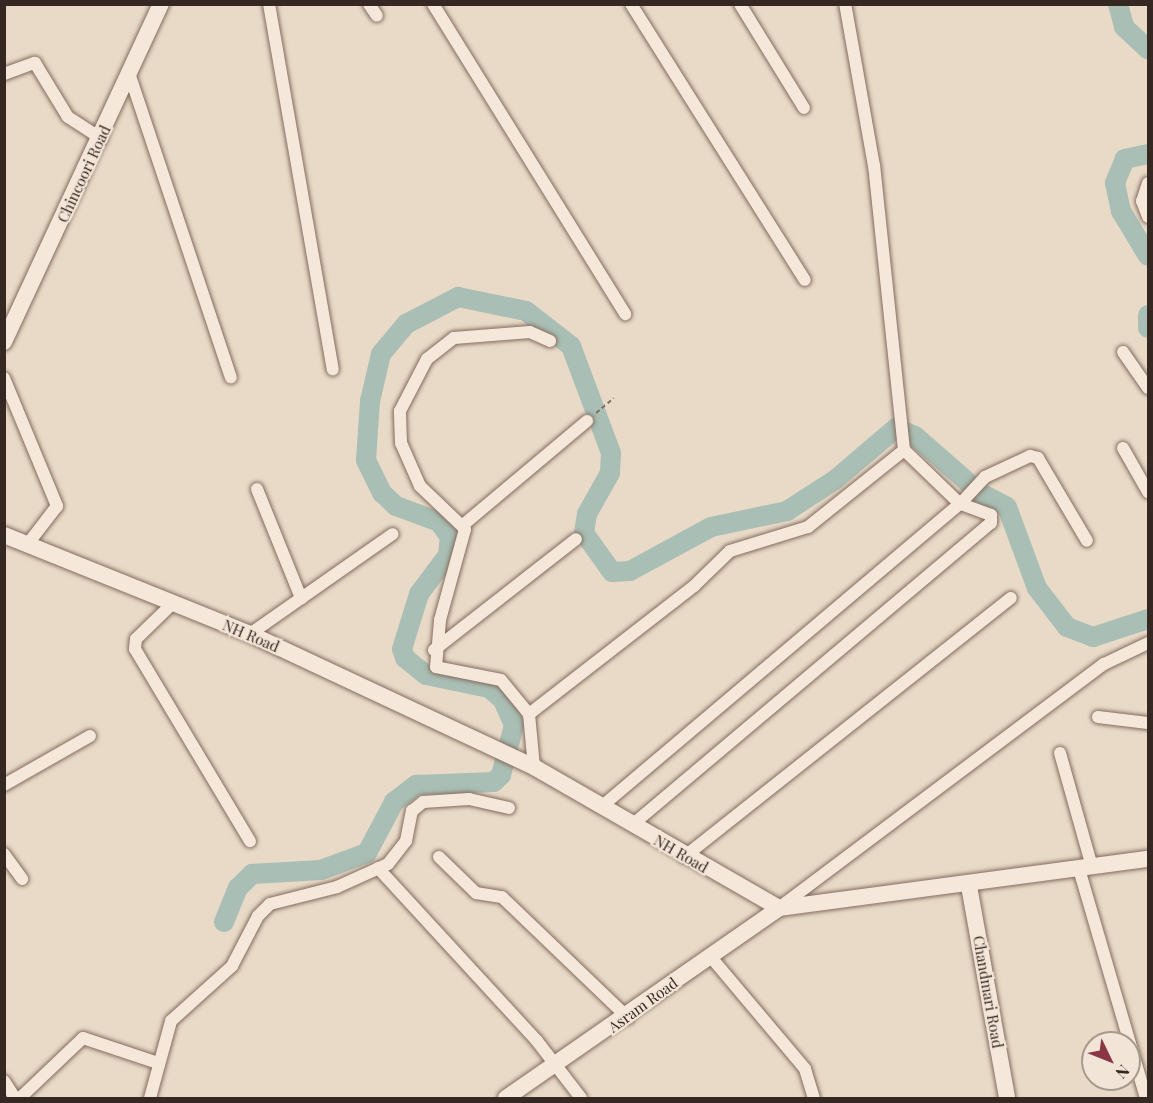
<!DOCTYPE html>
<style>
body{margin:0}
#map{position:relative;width:1153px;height:1103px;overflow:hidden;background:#e9dac8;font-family:"Playfair Display",serif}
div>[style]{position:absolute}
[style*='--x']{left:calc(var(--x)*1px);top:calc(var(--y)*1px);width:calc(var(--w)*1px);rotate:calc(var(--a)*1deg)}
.river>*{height:20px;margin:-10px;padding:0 10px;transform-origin:10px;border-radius:10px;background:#a9beb4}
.path>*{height:2px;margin-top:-1px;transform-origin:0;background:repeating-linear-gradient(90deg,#836c5f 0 4.5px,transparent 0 7.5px)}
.roads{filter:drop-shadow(0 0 2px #836c5f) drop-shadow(0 0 2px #836c5f)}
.street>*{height:12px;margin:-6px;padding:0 6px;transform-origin:6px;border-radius:6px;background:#f5e8db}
.secondary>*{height:16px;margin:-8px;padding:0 8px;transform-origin:8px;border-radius:8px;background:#f5e8db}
span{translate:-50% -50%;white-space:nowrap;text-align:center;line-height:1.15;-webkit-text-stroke:4.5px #f2e5d7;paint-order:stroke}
.street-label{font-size:15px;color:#352721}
.frame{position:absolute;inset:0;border:6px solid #352721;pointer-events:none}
.north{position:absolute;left:1081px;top:1031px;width:60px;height:60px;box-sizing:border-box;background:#f2e5d7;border:2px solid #a6998e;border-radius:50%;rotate:133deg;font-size:16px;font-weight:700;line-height:24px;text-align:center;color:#352721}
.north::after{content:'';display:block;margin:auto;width:21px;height:27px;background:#8b3646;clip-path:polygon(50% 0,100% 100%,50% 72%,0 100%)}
</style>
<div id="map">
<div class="river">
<i style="--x:1118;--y:4;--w:24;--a:75"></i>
<i style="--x:1124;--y:27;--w:33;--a:43"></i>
<i style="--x:1148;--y:154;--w:24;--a:168"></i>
<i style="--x:1125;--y:159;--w:26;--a:113"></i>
<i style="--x:1115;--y:183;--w:29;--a:78"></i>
<i style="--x:1121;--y:211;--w:52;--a:59"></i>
<i style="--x:1148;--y:315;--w:13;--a:90"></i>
<i style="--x:224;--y:922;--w:37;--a:-68"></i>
<i style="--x:238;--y:888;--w:20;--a:-45"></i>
<i style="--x:252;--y:874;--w:69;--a:-3.3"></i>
<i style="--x:321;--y:870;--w:49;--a:-20.3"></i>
<i style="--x:367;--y:853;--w:58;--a:-62.1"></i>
<i style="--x:394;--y:802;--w:28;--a:-38"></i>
<i style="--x:416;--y:785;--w:78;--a:-2.2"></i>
<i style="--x:494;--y:782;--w:10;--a:-45"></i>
<i style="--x:501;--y:775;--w:52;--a:-75.4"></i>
<i style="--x:514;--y:725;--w:27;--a:-114"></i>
<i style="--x:503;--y:700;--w:18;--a:-139"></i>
<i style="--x:489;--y:688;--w:64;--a:-168.3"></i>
<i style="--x:426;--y:675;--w:27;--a:-141"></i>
<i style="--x:405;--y:658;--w:9;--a:-108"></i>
<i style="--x:402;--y:649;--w:58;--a:-72.8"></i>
<i style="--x:419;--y:594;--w:49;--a:-53.4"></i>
<i style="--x:448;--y:555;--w:18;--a:-84"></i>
<i style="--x:450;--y:537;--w:19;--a:-126"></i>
<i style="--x:439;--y:522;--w:46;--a:-159.6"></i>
<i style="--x:396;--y:506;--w:19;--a:-137"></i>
<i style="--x:382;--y:493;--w:37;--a:-116"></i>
<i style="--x:366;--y:460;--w:59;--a:-86.1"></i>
<i style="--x:370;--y:401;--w:48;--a:-76.8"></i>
<i style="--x:381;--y:354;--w:39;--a:-50"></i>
<i style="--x:406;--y:324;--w:59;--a:-27.4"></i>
<i style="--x:458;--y:297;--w:69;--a:11.6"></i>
<i style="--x:526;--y:311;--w:57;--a:37.9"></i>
<i style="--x:571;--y:346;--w:114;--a:69.5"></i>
<i style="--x:611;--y:453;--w:20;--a:93"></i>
<i style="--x:610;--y:473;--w:47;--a:119.3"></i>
<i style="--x:587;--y:514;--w:19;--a:99"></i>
<i style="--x:584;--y:533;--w:48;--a:54.3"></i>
<i style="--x:612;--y:572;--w:18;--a:-3"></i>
<i style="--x:630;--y:571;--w:92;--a:-28.5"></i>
<i style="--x:711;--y:527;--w:78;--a:-11.9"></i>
<i style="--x:787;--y:511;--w:59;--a:-33.1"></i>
<i style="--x:836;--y:479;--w:79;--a:-40.4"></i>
<i style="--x:896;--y:428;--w:21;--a:23"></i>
<i style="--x:915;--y:436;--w:86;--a:41.2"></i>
<i style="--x:980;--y:493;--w:30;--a:27"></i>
<i style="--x:1007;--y:507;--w:86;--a:69.7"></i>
<i style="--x:1037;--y:588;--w:49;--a:52.4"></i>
<i style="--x:1067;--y:627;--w:28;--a:21"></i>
<i style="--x:1093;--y:637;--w:58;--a:-18.1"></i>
</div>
<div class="path">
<i style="--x:596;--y:413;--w:23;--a:-40"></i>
</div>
<div class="roads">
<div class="street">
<i style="--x:269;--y:4;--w:371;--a:80.1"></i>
<i style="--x:369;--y:4;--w:14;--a:56"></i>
<i style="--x:433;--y:4;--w:365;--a:58.2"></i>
<i style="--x:631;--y:4;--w:326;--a:57.8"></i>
<i style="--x:740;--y:4;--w:122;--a:58.4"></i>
<i style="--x:129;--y:73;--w:321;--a:71.5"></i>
<i style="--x:4;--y:74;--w:33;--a:-20"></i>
<i style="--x:35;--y:63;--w:63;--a:58.6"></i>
<i style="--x:68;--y:117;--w:40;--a:32.9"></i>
<i style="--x:1148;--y:183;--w:19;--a:108"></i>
<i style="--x:1142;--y:201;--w:17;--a:69"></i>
<i style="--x:1123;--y:352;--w:44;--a:55.2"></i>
<i style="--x:4;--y:378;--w:139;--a:67.5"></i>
<i style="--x:57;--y:506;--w:49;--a:127.6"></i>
<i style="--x:1123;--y:448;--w:51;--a:60.4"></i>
<i style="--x:257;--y:489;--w:118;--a:68"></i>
<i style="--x:463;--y:525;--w:162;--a:-40"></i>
<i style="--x:172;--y:604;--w:50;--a:135.8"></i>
<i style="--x:136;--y:639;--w:10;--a:96"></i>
<i style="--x:135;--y:649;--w:224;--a:59.1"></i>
<i style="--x:250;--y:634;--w:174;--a:-35"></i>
<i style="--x:434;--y:650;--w:180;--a:-38"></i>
<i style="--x:529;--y:714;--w:44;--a:-129.5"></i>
<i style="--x:501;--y:680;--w:66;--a:-168.7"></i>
<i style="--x:436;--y:667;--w:47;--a:-85.1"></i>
<i style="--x:440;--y:620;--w:94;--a:-74.6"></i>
<i style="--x:465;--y:529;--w:62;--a:-136.3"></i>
<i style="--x:420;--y:486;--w:47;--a:-113.8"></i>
<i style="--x:401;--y:443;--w:32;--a:-92"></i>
<i style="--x:400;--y:411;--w:59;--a:-62.6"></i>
<i style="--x:427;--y:359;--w:34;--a:-38"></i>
<i style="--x:454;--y:338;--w:76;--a:-4.5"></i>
<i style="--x:530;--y:332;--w:22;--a:24"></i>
<i style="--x:1098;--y:717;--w:50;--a:6.8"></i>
<i style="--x:1060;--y:753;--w:118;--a:74.3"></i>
<i style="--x:534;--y:767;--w:53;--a:-95.4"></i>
<i style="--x:529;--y:714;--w:209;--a:-37.8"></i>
<i style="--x:694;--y:586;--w:50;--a:-44.2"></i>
<i style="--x:730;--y:551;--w:82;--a:-17.1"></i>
<i style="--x:808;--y:527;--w:123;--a:-38.7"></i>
<i style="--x:904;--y:450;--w:286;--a:-96"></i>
<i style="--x:874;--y:166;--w:165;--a:-100.1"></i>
<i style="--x:4;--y:785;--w:99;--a:-29.7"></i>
<i style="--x:601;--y:807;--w:470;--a:-40.2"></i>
<i style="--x:960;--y:504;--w:37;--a:-47"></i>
<i style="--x:985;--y:477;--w:50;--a:-25"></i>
<i style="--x:1030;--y:456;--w:8;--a:14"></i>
<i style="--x:1038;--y:458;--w:96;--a:59.4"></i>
<i style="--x:632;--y:825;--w:469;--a:-40.1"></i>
<i style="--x:991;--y:523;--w:8;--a:-90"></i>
<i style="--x:991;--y:515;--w:33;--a:-160"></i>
<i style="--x:960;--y:504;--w:78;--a:-136"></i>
<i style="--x:4;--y:854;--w:31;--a:54"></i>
<i style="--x:439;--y:857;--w:52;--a:44.2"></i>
<i style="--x:476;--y:893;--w:26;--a:9"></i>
<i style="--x:502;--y:897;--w:175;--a:43.8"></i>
<i style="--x:684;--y:857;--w:417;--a:-38.4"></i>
<i style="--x:378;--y:868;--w:235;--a:47.4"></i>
<i style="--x:537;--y:1041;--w:72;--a:52.3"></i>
<i style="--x:1079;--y:869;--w:239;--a:73.7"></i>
<i style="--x:780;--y:907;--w:405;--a:-36.9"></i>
<i style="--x:1104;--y:664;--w:49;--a:-25.5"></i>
<i style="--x:710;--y:956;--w:148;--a:49.9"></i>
<i style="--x:805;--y:1069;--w:30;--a:73"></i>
<i style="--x:4;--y:1081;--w:20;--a:57"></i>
<i style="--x:20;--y:1098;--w:87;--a:-43.6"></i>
<i style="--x:83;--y:1038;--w:79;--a:18.4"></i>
<i style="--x:150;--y:1098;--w:80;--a:-74.7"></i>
<i style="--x:171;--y:1021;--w:82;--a:-42"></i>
<i style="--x:232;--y:966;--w:56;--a:-62.5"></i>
<i style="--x:258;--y:916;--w:17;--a:-45"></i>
<i style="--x:270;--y:904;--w:69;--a:-14.2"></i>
<i style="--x:337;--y:887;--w:56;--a:-24.3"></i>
<i style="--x:388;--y:864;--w:29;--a:-52"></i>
<i style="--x:406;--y:841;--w:31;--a:-79"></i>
<i style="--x:412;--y:811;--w:14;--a:-39"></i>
<i style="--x:423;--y:802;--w:46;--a:-3.7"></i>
<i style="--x:469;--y:799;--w:41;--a:12.7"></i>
</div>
<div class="secondary">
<i style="--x:4;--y:342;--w:373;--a:-65.1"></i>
<i style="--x:4;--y:535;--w:265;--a:21.9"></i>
<i style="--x:250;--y:634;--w:314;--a:25.1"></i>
<i style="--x:534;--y:767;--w:283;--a:29.9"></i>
<i style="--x:969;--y:886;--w:215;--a:79.8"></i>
<i style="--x:506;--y:1098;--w:333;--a:-34.8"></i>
<i style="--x:779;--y:908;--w:372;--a:-7.6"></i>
</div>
</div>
<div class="street-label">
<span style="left:84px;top:174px;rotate:-65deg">Chincoori Road</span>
<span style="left:251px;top:636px;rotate:23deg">NH Road</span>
<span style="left:681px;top:854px;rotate:30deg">NH Road</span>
<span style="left:988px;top:992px;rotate:80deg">Chandmari Road</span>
<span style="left:643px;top:1005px;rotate:-36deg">Asram Road</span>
</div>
<div class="frame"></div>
<div class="north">N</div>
</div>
